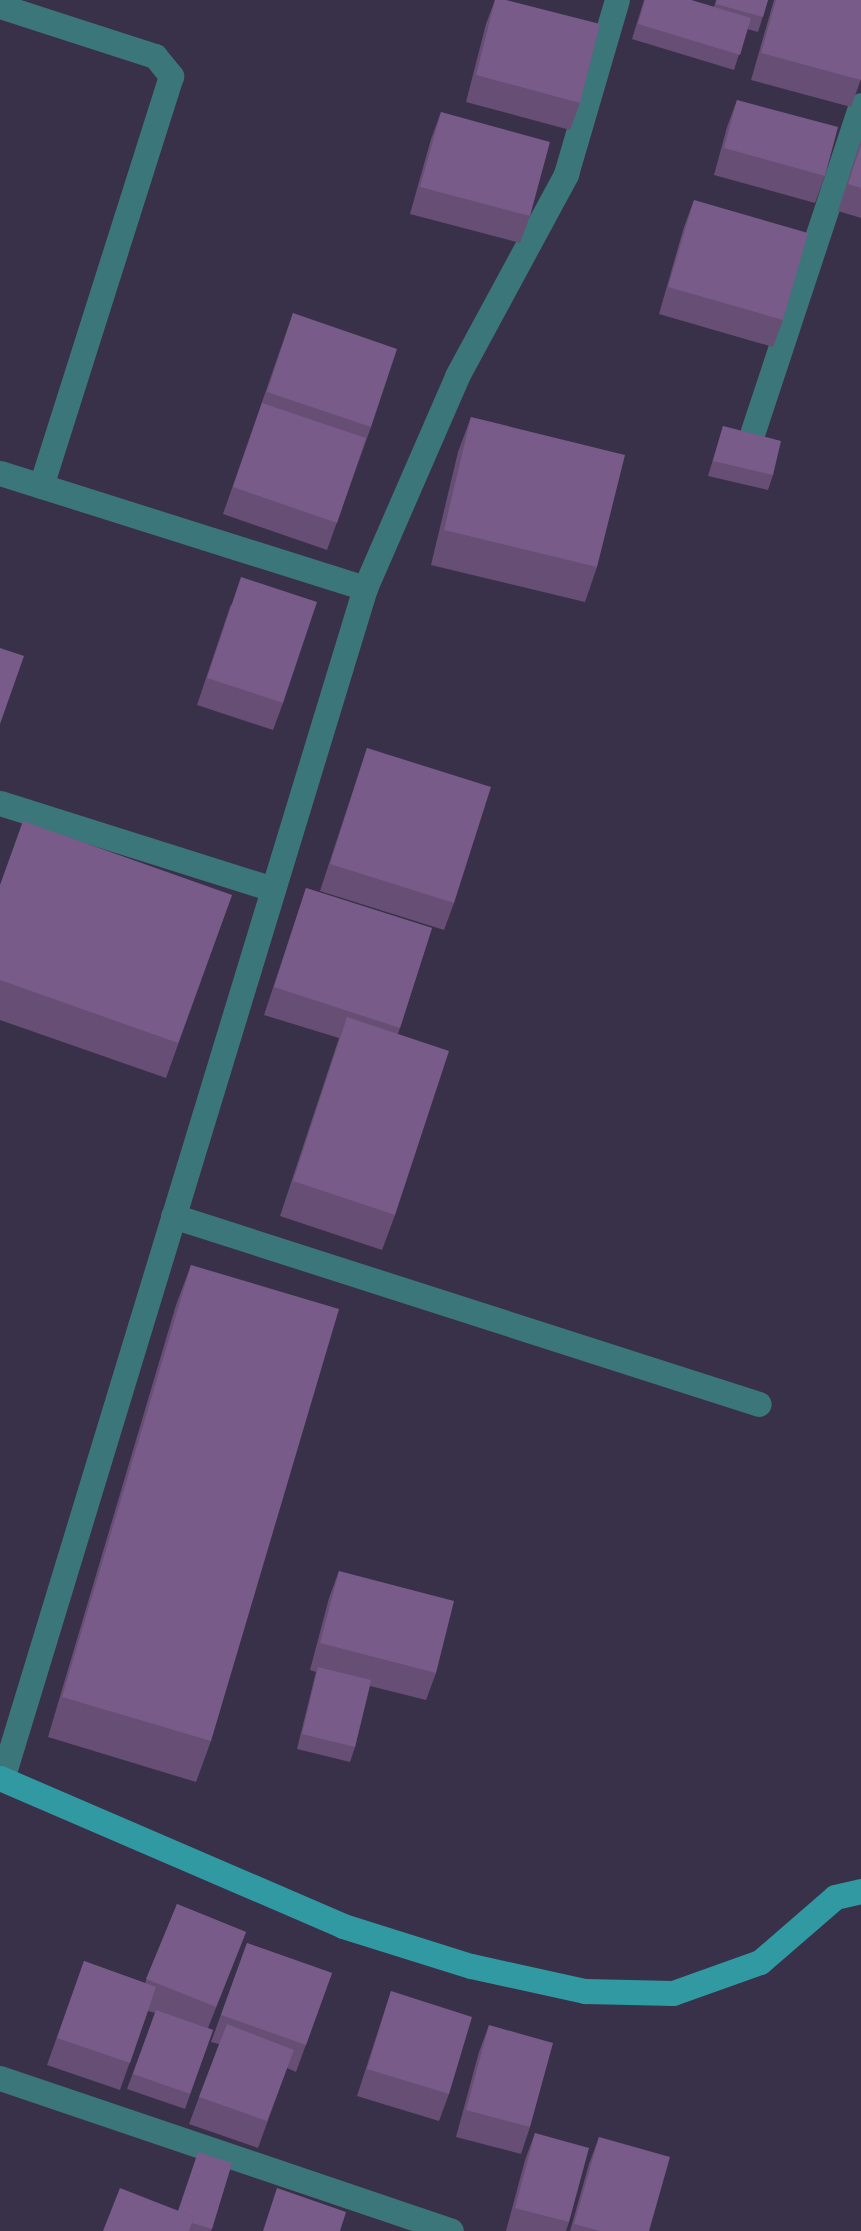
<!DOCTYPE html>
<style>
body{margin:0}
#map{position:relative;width:861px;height:2231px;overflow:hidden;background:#39314a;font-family:Quicksand,sans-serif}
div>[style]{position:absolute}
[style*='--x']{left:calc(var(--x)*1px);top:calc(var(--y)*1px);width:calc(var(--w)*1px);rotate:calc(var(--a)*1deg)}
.street>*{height:25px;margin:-12.5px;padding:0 12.5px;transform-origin:12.5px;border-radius:12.5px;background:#3b767b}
.secondary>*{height:25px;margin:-12.5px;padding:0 12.5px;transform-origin:12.5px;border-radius:12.5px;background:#3099a1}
.wall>*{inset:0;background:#674e75}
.building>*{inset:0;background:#785b88}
span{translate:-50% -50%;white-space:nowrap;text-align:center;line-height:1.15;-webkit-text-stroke:8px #2f273f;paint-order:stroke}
</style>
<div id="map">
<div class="street">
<i style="--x:0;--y:6;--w:163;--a:17.9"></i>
<i style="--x:155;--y:56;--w:26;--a:51"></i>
<i style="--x:171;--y:76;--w:430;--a:107.6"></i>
<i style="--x:753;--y:431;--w:343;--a:-71.7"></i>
<i style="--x:0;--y:473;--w:383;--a:17.5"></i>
<i style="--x:0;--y:803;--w:286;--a:17.5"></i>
<i style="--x:173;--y:1216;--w:615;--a:17.79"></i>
<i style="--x:2;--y:1779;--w:1245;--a:-73.05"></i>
<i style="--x:365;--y:588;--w:231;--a:-66.5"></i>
<i style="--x:457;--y:376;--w:230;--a:-61.6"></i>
<i style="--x:566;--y:174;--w:181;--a:-73.7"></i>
<i style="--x:0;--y:2078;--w:476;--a:18.7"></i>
</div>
<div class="secondary">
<i style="--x:0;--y:1778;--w:374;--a:23.3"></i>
<i style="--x:343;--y:1926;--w:134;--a:17.4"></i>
<i style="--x:471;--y:1966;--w:117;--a:12.4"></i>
<i style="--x:585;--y:1991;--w:88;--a:1.3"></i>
<i style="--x:673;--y:1993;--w:92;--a:-19.6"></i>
<i style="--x:760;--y:1962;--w:99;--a:-40.9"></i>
<i style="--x:835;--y:1897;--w:27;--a:-13"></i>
</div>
<div class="wall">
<i style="clip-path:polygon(495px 0,580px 103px,570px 130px,466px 102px,486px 24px)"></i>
<i style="clip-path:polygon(644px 0,691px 0,714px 7px,716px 0,768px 0,758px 32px,747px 29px,734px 70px,632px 39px)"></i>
<i style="clip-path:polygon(774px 0,861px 0,861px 79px,851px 107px,751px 80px)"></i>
<i style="clip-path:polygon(737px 100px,825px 176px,815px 203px,714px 175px,727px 127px)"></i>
<i style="clip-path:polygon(441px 112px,530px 216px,520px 243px,410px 214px,431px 139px)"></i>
<i style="clip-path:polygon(861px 140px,861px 218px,838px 211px)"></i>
<i style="clip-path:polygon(694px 200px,783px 320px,773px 347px,659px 314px,684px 227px)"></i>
<i style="clip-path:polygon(293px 313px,371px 427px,327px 550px,223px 514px)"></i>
<i style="clip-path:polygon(471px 417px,597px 567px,585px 602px,431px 565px,458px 452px)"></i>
<i style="clip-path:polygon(723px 426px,773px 475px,768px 490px,708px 476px)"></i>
<i style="clip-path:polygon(231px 604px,283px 703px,273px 730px,197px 705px)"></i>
<i style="clip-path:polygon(367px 748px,454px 903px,444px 930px,320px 891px)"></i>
<i style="clip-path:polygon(0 884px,232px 895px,166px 1078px,0 1020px)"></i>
<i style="clip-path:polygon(306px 888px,432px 928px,398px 1034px,395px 1215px,382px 1250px,280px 1216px,339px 1038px,264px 1015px)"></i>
<i style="clip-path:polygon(191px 1265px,211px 1741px,196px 1782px,48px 1737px,176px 1305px)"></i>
<i style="clip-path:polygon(339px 1571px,436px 1673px,426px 1700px,370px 1686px,355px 1747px,350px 1762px,297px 1749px,316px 1672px,310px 1670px,329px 1598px)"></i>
<i style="clip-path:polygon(177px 1904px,246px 1932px,208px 2028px,213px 2030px,185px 2109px,127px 2089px,155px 2013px,148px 2011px,120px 2090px,47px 2065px,84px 1961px,145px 1983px)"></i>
<i style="clip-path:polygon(247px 1943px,332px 1973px,296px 2072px,287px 2068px,258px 2148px,189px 2124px,219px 2044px,211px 2042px)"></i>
<i style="clip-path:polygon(391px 1991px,449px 2094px,439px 2121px,357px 2096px)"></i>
<i style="clip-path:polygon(489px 2025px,530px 2127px,521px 2154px,456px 2137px,479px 2052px)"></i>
<i style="clip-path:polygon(535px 2133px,569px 2222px,566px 2231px,506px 2231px,525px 2160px)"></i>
<i style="clip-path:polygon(599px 2137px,649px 2231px,570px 2231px,589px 2164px)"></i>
<i style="clip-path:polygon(232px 2163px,211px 2231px,103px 2231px,178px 2211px)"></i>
</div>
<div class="building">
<i style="clip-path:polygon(495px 0,506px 0,600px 24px,580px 103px,476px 75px)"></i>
<i style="clip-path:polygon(645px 0,691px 0,751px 18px,740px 55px,638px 24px)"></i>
<i style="clip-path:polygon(717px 0,768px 0,763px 17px,716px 4px)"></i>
<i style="clip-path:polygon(776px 0,861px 0,861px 80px,761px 53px)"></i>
<i style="clip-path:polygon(737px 100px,838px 127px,825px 176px,724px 148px)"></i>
<i style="clip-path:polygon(441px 112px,550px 142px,530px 216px,420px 187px)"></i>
<i style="clip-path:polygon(861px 144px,861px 188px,848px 184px)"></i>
<i style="clip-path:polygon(694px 200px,808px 233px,783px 320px,668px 287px)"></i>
<i style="clip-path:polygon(293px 313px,397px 349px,371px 427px,267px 392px)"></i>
<i style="clip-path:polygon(262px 403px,366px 438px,337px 523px,233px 487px)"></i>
<i style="clip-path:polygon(471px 417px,625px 455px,597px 567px,444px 530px)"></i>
<i style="clip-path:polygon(723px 426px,781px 441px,773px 475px,713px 461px)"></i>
<i style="clip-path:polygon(241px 577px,317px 602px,283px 703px,207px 678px)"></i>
<i style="clip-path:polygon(0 648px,24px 656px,0 724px)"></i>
<i style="clip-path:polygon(367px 748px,491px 787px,454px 903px,330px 864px)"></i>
<i style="clip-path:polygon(23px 821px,232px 895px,178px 1043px,0 980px,0 885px)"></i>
<i style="clip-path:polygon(306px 888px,432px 928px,400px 1028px,274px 987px)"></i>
<i style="clip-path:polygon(347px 1017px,449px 1051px,395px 1215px,293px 1181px)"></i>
<i style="clip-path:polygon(191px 1265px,339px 1309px,211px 1741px,62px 1697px)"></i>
<i style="clip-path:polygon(339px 1571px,454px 1601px,436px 1673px,320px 1643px)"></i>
<i style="clip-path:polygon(318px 1667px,371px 1680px,355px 1747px,302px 1734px)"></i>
<i style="clip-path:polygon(177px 1904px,246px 1932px,216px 2007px,146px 1979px)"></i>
<i style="clip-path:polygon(247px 1943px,332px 1973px,306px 2045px,221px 2015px)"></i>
<i style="clip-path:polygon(84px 1961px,156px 1987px,130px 2063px,57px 2038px)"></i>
<i style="clip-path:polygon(391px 1991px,472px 2017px,449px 2094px,367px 2069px)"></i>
<i style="clip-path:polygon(156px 2010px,213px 2030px,190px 2094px,133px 2074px)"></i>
<i style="clip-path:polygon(227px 2024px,294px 2050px,267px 2121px,199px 2097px)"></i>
<i style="clip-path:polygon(489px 2025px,553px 2043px,530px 2127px,466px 2110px)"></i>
<i style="clip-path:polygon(535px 2133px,589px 2148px,569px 2222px,515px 2208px)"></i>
<i style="clip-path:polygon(599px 2137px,670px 2157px,649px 2231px,600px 2231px,574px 2224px)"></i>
<i style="clip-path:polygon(198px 2152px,232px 2163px,212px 2229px,192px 2223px,194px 2217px,178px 2211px)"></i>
<i style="clip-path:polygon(120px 2188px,194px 2217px,189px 2231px,103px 2231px)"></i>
<i style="clip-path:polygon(277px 2188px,346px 2212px,340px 2231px,263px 2231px)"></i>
</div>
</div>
